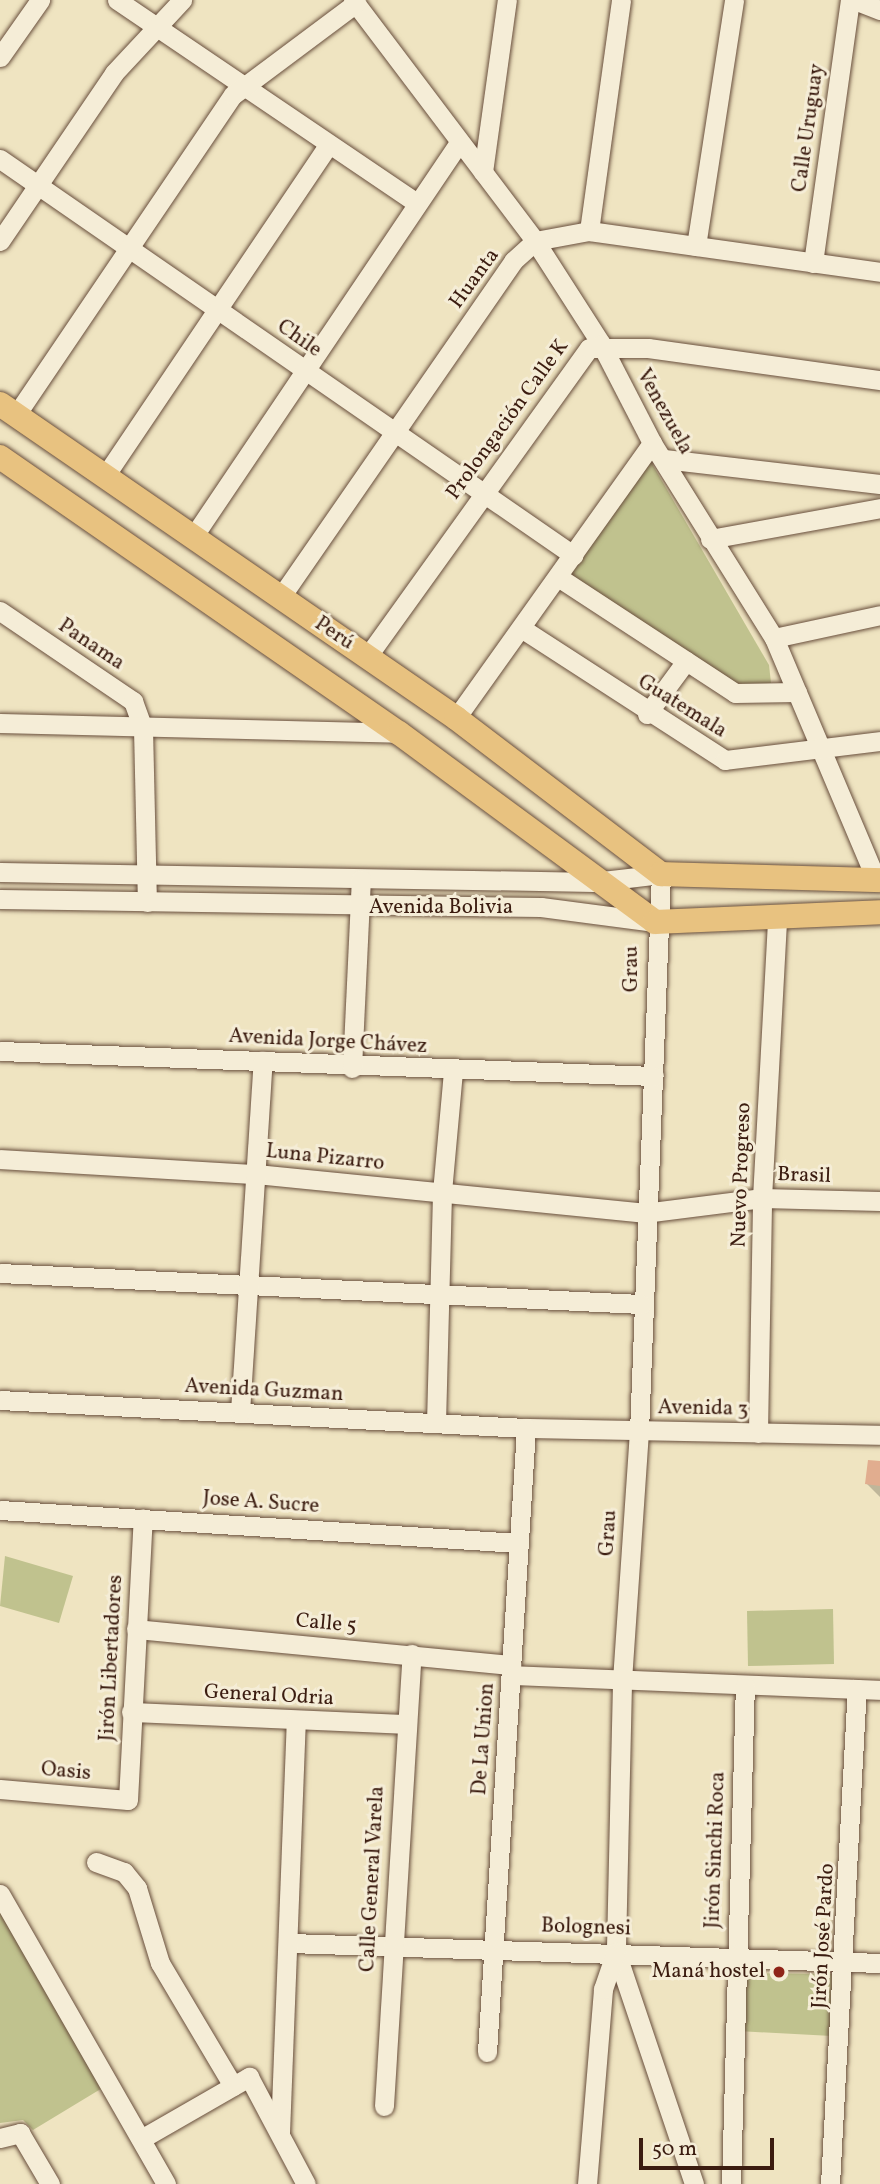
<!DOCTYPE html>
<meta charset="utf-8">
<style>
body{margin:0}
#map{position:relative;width:880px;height:2184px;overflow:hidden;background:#efe4c1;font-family:Vollkorn,serif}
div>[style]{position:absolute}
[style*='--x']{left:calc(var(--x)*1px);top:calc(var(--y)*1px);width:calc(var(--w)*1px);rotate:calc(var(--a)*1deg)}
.green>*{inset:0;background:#c0c28e}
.shadow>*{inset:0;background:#0003}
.building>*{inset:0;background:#e1ad8f}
.roads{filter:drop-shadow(0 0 2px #684e3c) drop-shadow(0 0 2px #684e3c)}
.minor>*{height:19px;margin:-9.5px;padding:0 9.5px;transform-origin:9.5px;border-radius:9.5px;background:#f5edd7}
.major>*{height:24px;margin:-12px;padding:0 12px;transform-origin:12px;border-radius:12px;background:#e8c280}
.dots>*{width:19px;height:19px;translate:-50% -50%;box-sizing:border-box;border:4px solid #f5edd7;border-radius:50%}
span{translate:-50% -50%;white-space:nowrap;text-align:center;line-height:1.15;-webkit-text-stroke:6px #f5edd7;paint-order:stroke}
.street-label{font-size:21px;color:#3b1c10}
.poi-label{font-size:21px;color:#3b1c10}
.right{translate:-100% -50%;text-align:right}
.scale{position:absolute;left:639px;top:2138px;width:135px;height:32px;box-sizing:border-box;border:4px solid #3b1c10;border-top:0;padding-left:9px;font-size:21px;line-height:24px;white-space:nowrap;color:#3b1c10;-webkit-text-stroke:5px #f5edd7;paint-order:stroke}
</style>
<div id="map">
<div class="green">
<i style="clip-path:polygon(644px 461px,651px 462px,769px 665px,771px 683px,733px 690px,573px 580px,569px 572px)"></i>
<i style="clip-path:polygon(5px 1556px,73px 1576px,59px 1623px,0 1606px)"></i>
<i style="clip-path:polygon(833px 1609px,834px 1664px,748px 1666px,747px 1611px)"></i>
<i style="clip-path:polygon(0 1905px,104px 2087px,33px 2130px,23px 2120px,0 2123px)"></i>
<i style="clip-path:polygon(743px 1973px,837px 1974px,832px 2036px,738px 2031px)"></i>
</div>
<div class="shadow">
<i style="clip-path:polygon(880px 1463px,880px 1497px,867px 1484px)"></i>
</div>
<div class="building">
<i style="clip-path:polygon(868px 1460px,880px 1461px,880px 1486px,865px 1484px)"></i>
</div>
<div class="roads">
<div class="minor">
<i style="--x:117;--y:0;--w:360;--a:34.1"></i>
<i style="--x:353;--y:0;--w:302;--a:52.9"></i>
<i style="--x:535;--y:241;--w:122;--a:57.3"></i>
<i style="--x:601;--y:344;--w:111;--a:62.7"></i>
<i style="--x:652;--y:443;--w:230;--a:58"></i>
<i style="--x:774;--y:638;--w:263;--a:67.1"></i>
<i style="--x:854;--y:0;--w:28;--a:21"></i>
<i style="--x:0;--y:57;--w:70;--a:-54.9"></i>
<i style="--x:0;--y:159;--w:697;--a:34.65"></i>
<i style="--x:483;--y:172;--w:174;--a:-82.1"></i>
<i style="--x:589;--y:231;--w:233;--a:-82.1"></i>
<i style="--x:0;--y:241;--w:203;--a:-55.8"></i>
<i style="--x:114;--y:73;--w:100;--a:-47"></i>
<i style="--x:696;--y:246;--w:249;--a:-81.2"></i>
<i style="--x:813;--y:263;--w:266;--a:-82"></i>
<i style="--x:16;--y:415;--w:387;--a:-55.9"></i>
<i style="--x:233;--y:95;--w:154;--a:-36.8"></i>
<i style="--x:664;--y:459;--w:217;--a:6.6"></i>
<i style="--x:105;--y:476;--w:400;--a:-56"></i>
<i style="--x:193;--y:537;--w:476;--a:-56"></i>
<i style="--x:710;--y:539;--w:173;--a:-10.3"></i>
<i style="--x:558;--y:577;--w:212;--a:33.2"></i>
<i style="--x:735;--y:693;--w:62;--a:-0.9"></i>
<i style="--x:280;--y:598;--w:410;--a:-55.3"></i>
<i style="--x:513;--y:261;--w:30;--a:-42"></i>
<i style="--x:535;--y:241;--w:55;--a:-10.5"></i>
<i style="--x:589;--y:231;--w:294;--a:8"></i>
<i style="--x:0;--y:611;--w:161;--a:34.1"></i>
<i style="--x:133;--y:701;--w:29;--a:70"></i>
<i style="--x:143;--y:728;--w:174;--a:88.7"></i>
<i style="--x:521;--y:628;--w:243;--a:32.9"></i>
<i style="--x:725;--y:760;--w:156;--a:-7"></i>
<i style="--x:774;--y:638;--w:108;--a:-12.2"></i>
<i style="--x:367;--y:657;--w:380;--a:-54.3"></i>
<i style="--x:589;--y:348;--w:59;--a:0"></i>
<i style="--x:648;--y:348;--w:234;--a:7.9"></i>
<i style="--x:647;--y:714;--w:66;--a:-53.7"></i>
<i style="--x:456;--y:718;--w:338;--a:-54.5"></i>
<i style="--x:0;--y:723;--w:399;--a:1.4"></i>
<i style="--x:0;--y:872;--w:594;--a:0.96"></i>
<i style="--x:594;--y:882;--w:67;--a:-6.8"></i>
<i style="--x:661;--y:874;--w:557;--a:92.26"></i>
<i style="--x:639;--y:1431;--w:253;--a:93.9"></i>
<i style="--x:622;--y:1683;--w:269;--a:91.3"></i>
<i style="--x:616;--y:1952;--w:245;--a:71.4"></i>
<i style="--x:0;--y:899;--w:541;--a:0.85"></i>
<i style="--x:541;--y:907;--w:115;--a:7.5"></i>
<i style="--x:0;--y:1051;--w:654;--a:2.19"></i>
<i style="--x:352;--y:1068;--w:189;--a:-87.3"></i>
<i style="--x:0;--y:1159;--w:256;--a:3.4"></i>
<i style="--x:256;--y:1174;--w:390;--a:5.7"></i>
<i style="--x:644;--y:1213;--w:119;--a:-7.2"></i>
<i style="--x:762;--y:1198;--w:118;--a:1.5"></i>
<i style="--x:0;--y:1273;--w:642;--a:2.77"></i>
<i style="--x:0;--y:1400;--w:527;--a:3.05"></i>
<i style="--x:526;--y:1428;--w:354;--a:1.1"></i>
<i style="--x:240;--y:1412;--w:352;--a:-86.3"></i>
<i style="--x:436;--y:1423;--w:231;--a:-88.5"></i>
<i style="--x:442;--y:1192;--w:122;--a:-84.8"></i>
<i style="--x:758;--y:1433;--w:235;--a:-89"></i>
<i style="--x:762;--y:1198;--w:278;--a:-86.9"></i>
<i style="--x:0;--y:1510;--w:520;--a:3.64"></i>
<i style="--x:136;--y:1629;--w:377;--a:5.5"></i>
<i style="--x:511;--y:1675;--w:369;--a:2.3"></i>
<i style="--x:131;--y:1712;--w:274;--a:2.5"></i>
<i style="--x:0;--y:1789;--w:128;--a:4.9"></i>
<i style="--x:128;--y:1800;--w:282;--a:-87"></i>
<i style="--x:96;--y:1862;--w:30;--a:20"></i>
<i style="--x:124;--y:1872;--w:21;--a:51"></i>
<i style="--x:137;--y:1888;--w:78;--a:73"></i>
<i style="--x:160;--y:1963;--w:143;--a:59.3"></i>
<i style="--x:0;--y:1894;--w:334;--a:60.2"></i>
<i style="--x:290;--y:1943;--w:590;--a:1.94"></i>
<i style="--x:487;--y:2052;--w:625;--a:-86.42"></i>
<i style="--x:384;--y:2106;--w:453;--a:-86.5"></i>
<i style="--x:280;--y:2133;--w:413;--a:-87.8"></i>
<i style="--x:0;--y:2138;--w:21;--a:-14"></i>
<i style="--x:20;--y:2133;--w:59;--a:59.5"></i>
<i style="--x:141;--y:2139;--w:125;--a:-29.9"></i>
<i style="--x:249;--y:2077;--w:121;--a:62"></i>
<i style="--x:587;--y:2184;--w:196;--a:-85.3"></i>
<i style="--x:603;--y:1989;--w:39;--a:-71"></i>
<i style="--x:731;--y:2184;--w:498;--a:-88.4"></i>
<i style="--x:830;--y:2184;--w:496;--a:-86.9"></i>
</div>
<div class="major">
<i style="--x:0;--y:404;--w:554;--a:34.55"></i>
<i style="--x:456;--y:718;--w:258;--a:37.3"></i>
<i style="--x:661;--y:874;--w:219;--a:1.6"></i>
<i style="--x:0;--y:457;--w:485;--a:34.7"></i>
<i style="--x:399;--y:733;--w:318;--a:36.4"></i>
<i style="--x:655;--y:922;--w:225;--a:-2.5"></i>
</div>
</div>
<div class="dots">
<i style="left:779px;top:1972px;background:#8f2418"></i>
</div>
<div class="street-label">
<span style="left:809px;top:128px;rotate:-82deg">Calle Uruguay</span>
<span style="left:475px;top:279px;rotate:-54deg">Huanta</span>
<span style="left:299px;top:339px;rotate:35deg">Chile</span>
<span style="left:664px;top:412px;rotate:61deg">Venezuela</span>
<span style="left:508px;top:420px;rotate:-54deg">Prolongación Calle K</span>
<span style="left:334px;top:634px;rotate:34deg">Perú</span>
<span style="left:91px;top:645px;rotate:34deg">Panama</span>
<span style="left:682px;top:707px;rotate:32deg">Guatemala</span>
<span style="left:441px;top:908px">Avenida Bolivia</span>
<span style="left:632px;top:969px;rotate:-90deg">Grau</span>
<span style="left:328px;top:1042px;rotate:3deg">Avenida Jorge Chávez</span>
<span style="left:325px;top:1158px;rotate:6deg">Luna Pizarro</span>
<span style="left:742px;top:1175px;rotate:-88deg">Nuevo Progreso</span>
<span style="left:804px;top:1176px;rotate:2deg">Brasil</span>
<span style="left:264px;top:1391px;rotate:3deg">Avenida Guzman</span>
<span style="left:703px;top:1409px;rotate:1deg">Avenida 3</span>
<span style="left:261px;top:1503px;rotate:4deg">Jose A. Sucre</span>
<span style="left:609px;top:1533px;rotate:-86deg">Grau</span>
<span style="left:326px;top:1624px;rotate:5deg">Calle 5</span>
<span style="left:112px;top:1658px;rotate:-87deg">Jirón Libertadores</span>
<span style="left:269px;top:1696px;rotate:3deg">General Odria</span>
<span style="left:484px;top:1739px;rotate:-86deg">De La Union</span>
<span style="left:66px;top:1772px;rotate:5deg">Oasis</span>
<span style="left:716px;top:1850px;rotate:-88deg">Jirón Sinchi Roca</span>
<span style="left:373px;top:1879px;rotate:-87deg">Calle General Varela</span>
<span style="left:586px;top:1928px;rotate:2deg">Bolognesi</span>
<span style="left:824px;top:1936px;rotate:-87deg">Jirón José Pardo</span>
</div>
<div class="poi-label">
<span class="right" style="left:765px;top:1972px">Maná hostel</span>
</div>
<div class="scale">50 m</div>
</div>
